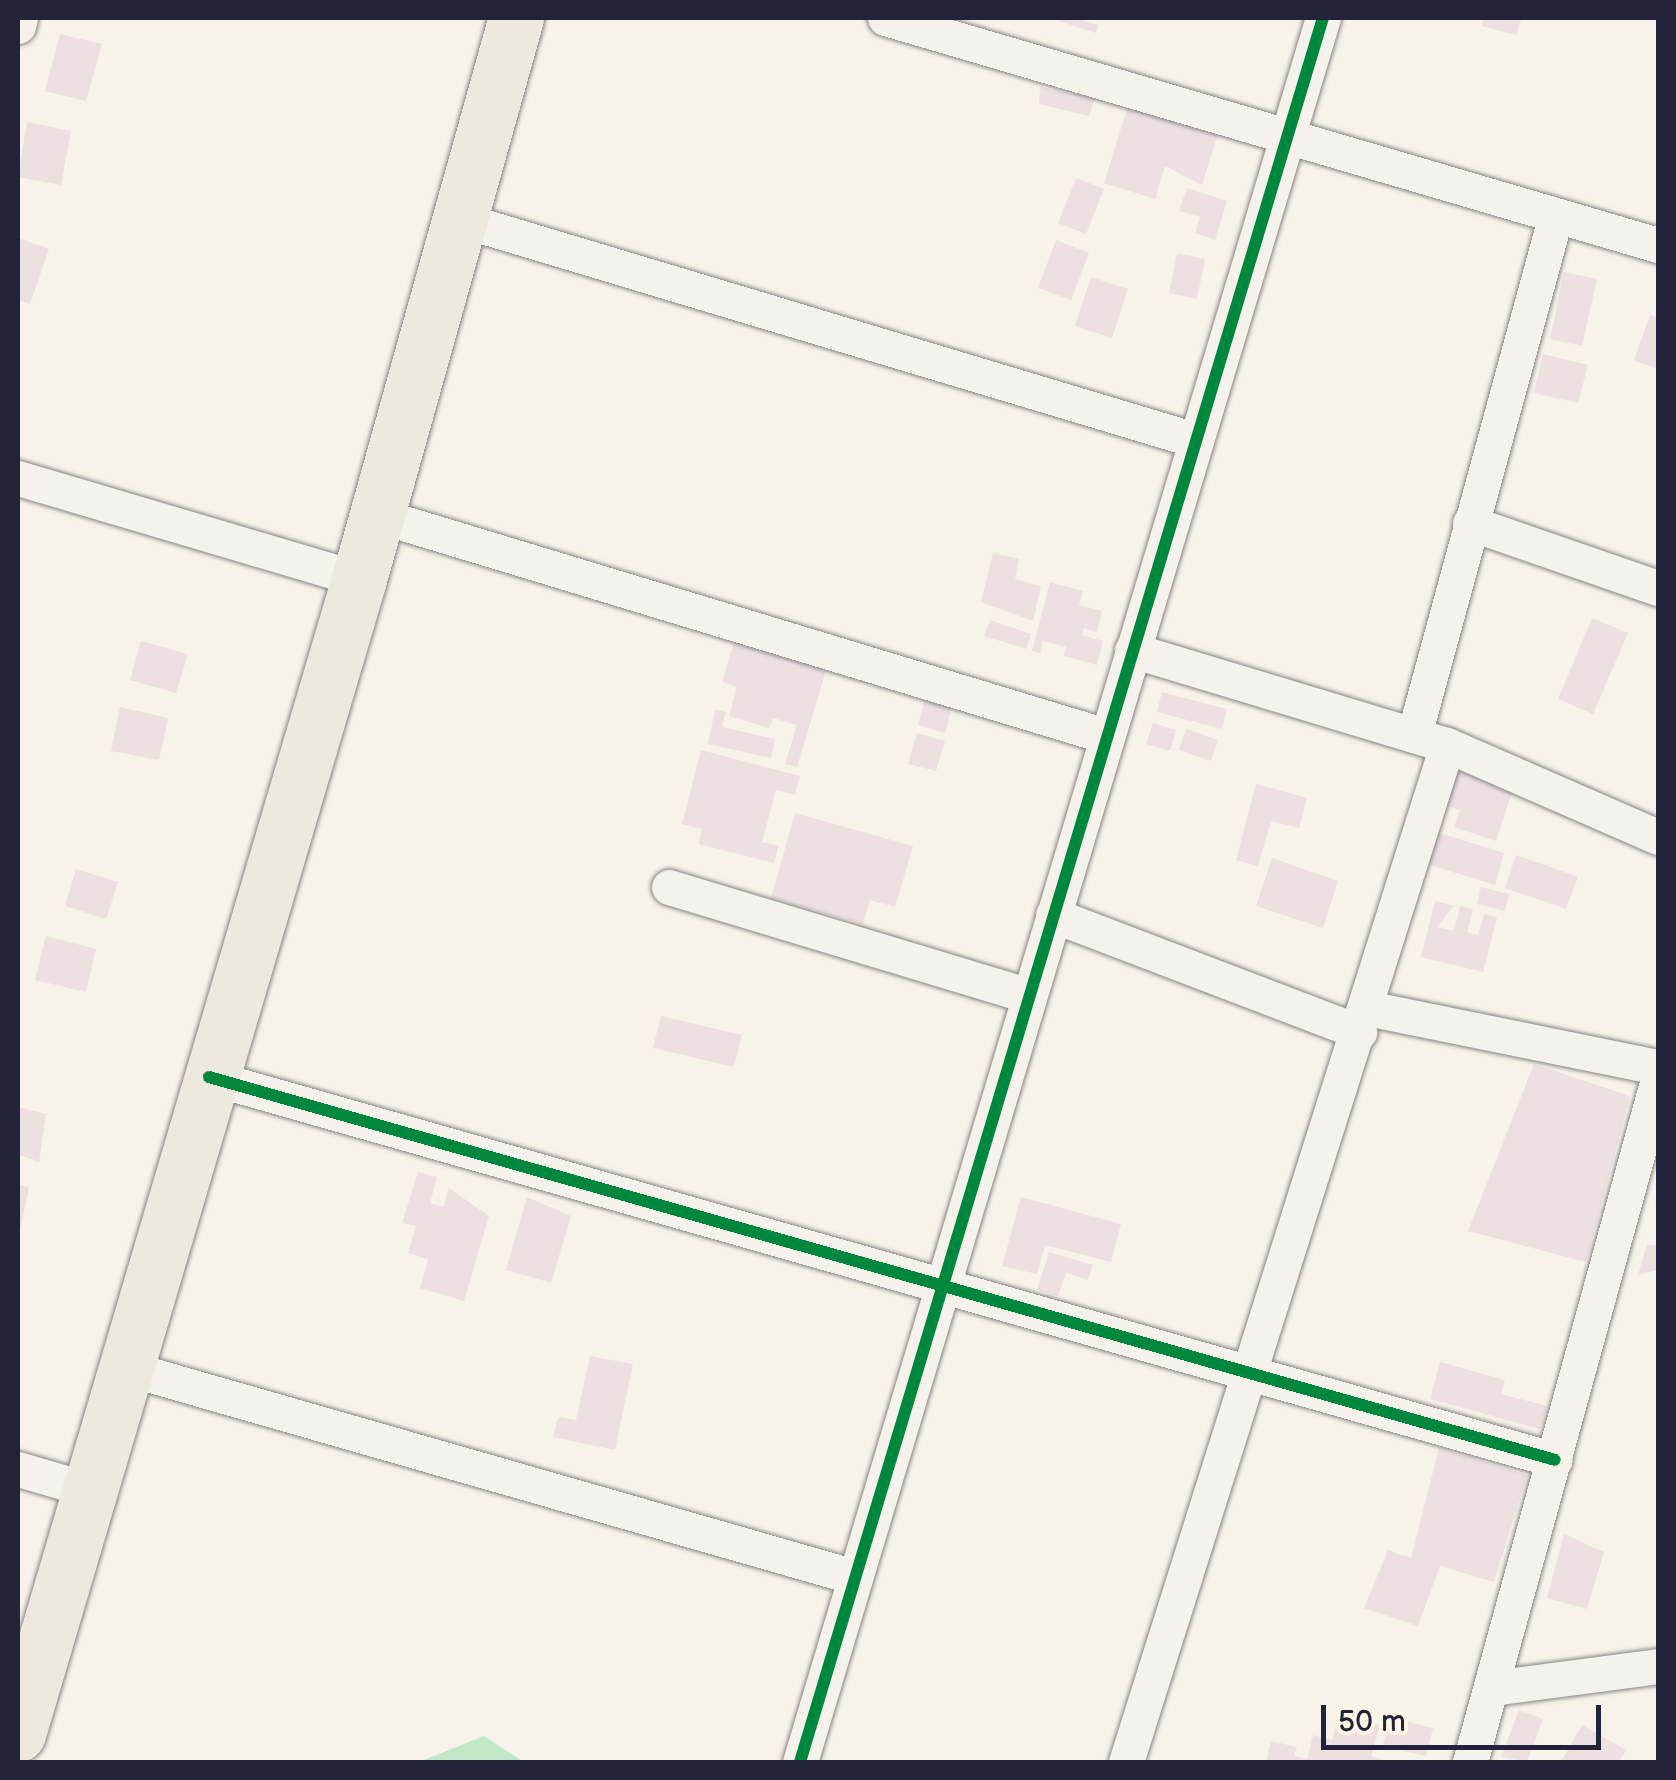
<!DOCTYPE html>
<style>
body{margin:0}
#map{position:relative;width:1676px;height:1780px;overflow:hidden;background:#f7f3ea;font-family:"Balsamiq Sans",sans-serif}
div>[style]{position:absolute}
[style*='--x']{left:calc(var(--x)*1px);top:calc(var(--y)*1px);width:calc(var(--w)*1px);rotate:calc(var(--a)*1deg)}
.green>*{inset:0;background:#c2e7c7}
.building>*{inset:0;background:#ece0e1}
.roads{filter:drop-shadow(0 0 2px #868485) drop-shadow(0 0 2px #868485)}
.street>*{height:35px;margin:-17.5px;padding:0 17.5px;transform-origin:17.5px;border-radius:17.5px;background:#f5f2ec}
.primary>*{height:55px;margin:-27.5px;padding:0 27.5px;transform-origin:27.5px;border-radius:27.5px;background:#eee9de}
.cycleway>*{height:12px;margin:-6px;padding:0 6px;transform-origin:6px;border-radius:6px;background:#00873e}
span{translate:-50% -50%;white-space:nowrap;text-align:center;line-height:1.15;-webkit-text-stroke:8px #fcf5e5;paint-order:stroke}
.frame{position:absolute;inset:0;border:20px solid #22223b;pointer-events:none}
.scale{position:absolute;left:1321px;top:1705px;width:280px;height:45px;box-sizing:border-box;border:5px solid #22223b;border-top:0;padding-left:12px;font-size:30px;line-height:35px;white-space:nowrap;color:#22223b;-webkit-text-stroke:8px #fcf5e5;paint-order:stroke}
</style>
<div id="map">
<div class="green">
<i style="clip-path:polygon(484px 1736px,524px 1762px,419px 1762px)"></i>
</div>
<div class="building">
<i style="clip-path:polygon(1050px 18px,1075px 18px,1098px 25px,1096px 33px)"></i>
<i style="clip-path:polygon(1484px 18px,1522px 18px,1516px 35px,1482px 26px)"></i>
<i style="clip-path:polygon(60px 34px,102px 44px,86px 101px,45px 91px)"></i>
<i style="clip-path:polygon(1040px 87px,1095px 98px,1089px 116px,1039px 104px)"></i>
<i style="clip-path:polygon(1128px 106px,1218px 134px,1202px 185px,1165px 166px,1155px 199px,1104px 183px)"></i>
<i style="clip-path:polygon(27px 122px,71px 131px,61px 185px,18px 177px)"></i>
<i style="clip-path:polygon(1076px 178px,1104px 189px,1086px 234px,1058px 223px)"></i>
<i style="clip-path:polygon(1187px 188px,1227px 201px,1215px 240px,1195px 233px,1200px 217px,1179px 211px)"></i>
<i style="clip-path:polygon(18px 238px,49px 249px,30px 304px,18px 300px)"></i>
<i style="clip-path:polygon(1056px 240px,1089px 253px,1071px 300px,1038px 288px)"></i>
<i style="clip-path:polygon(1177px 253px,1205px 259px,1197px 299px,1169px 293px)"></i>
<i style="clip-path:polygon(1564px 272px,1597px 279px,1582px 346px,1550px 339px)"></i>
<i style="clip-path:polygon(1091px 277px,1128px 289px,1112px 338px,1075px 326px)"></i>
<i style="clip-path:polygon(1650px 315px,1658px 318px,1658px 369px,1634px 360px)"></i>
<i style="clip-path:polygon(1543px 354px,1588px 365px,1578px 403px,1534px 393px)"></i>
<i style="clip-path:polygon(993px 553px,1019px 559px,1015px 579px,1041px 586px,1033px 621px,981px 602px)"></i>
<i style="clip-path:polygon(1050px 582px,1083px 591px,1079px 605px,1102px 611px,1097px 632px,1084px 628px,1082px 635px,1103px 641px,1097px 665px,1064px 656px,1066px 647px,1043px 641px,1040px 653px,1032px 651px)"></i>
<i style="clip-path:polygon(1592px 618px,1628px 633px,1593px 714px,1558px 699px)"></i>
<i style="clip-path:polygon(990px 620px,1031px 634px,1026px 649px,984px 636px)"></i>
<i style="clip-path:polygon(739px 626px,831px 654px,797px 767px,785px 764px,797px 725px,773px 718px,769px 728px,729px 716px,737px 687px,722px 682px)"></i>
<i style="clip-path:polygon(141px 641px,188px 654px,176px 693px,130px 680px)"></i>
<i style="clip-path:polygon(927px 692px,954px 699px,945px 733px,918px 725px)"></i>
<i style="clip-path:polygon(1162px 692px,1227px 709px,1222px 729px,1157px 712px)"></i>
<i style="clip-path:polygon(120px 707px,168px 718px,159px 760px,111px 751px)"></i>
<i style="clip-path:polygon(715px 710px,726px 712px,722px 727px,775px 739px,771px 758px,708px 744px)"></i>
<i style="clip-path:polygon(1153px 723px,1176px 730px,1170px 751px,1146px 744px)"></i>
<i style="clip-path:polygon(1186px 729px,1218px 740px,1211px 761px,1179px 750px)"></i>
<i style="clip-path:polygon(917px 733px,945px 741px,936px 771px,908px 764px)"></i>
<i style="clip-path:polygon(701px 750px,800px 776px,795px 795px,776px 790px,762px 842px,779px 846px,774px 863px,699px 844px,702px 829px,682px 824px)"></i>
<i style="clip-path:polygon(1450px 768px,1513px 789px,1496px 841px,1454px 827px,1460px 810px,1438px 803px)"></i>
<i style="clip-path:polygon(1256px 784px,1307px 798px,1299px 828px,1271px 821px,1258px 866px,1236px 860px)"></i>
<i style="clip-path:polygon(795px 813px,913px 846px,895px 907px,870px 900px,863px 924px,771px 898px)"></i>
<i style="clip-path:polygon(1433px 831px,1504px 853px,1495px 885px,1423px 863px)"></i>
<i style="clip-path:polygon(1516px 855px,1578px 877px,1566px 909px,1505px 888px)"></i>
<i style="clip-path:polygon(1272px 858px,1338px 881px,1323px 928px,1256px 906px)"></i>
<i style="clip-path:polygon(76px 869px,118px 882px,106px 919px,65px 906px)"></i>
<i style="clip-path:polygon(1481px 887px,1509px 894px,1505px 911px,1477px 904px)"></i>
<i style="clip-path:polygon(1435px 901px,1454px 906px,1437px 927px,1454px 931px,1460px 906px,1473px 909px,1467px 932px,1478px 935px,1484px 914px,1497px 917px,1483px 972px,1421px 957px)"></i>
<i style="clip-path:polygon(46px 936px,96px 949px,86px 992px,35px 980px)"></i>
<i style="clip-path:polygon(661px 1016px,742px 1035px,734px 1067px,653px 1048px)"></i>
<i style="clip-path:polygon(1534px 1064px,1630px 1096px,1586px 1262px,1468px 1231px)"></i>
<i style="clip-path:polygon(18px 1107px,46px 1114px,39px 1162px,18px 1154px)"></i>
<i style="clip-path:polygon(418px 1172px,437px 1177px,430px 1203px,443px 1207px,449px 1188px,489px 1216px,464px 1301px,420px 1288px,428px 1259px,408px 1253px,416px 1226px,402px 1223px)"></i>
<i style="clip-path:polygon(18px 1185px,29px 1187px,19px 1235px,18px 1235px)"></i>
<i style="clip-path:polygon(527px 1197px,571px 1216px,551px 1283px,506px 1270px)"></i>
<i style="clip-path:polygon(1021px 1197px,1121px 1224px,1111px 1262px,1045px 1245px,1037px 1274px,1002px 1266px)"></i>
<i style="clip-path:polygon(1658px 1244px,1658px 1270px,1638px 1275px,1647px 1245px)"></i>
<i style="clip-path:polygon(1049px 1252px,1093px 1265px,1088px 1280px,1066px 1273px,1058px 1296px,1037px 1290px)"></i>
<i style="clip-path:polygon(590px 1356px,633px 1364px,615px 1450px,553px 1437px,558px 1417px,576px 1420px)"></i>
<i style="clip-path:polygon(1440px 1362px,1505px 1380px,1501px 1394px,1547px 1406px,1540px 1429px,1430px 1399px)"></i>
<i style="clip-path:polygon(1439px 1448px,1527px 1475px,1494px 1582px,1440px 1566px,1418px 1626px,1364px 1608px,1388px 1550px,1411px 1558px)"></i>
<i style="clip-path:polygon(1564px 1534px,1604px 1552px,1587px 1609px,1547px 1598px)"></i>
<i style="clip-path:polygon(1519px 1710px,1543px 1719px,1527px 1762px,1501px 1757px)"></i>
<i style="clip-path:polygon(1339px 1715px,1380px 1725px,1371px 1756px,1390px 1762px,1266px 1762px,1271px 1741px,1297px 1747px,1294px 1756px,1307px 1759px,1313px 1735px,1332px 1740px)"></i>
<i style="clip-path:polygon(1390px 1717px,1433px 1728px,1426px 1756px,1383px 1746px)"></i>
<i style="clip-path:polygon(1582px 1725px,1626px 1750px,1619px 1762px,1561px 1762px)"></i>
</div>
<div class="roads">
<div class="street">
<i style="--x:885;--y:18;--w:806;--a:16.37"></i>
<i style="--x:18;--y:26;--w:8;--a:-76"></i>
<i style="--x:459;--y:219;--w:768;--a:16.71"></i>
<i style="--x:18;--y:478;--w:356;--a:16.5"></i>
<i style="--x:377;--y:515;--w:762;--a:16.86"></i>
<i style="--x:1470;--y:523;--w:199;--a:19.1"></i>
<i style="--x:1132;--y:650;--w:329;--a:16.8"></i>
<i style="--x:1447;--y:745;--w:230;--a:23.6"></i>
<i style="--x:1414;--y:735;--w:536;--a:-74.74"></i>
<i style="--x:669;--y:887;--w:376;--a:16.8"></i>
<i style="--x:1053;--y:915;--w:328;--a:20.9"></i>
<i style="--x:1367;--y:1008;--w:297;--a:11.5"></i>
<i style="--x:209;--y:1077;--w:1399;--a:15.88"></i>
<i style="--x:123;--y:1367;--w:762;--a:16.01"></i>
<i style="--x:18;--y:1469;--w:75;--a:16.3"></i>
<i style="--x:1491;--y:1688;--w:168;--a:-7.5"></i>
<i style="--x:800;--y:1762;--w:1821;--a:-73.31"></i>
<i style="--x:1126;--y:1762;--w:1066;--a:-72.48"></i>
<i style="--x:1470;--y:1762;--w:708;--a:-74.61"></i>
</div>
<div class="primary">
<i style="--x:18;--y:1734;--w:1204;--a:-73.55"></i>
<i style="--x:359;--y:579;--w:583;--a:-74.37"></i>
</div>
</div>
<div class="cycleway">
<i style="--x:209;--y:1077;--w:1399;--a:15.88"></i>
<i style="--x:800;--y:1762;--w:1821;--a:-73.31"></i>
</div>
<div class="frame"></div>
<div class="scale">50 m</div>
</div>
